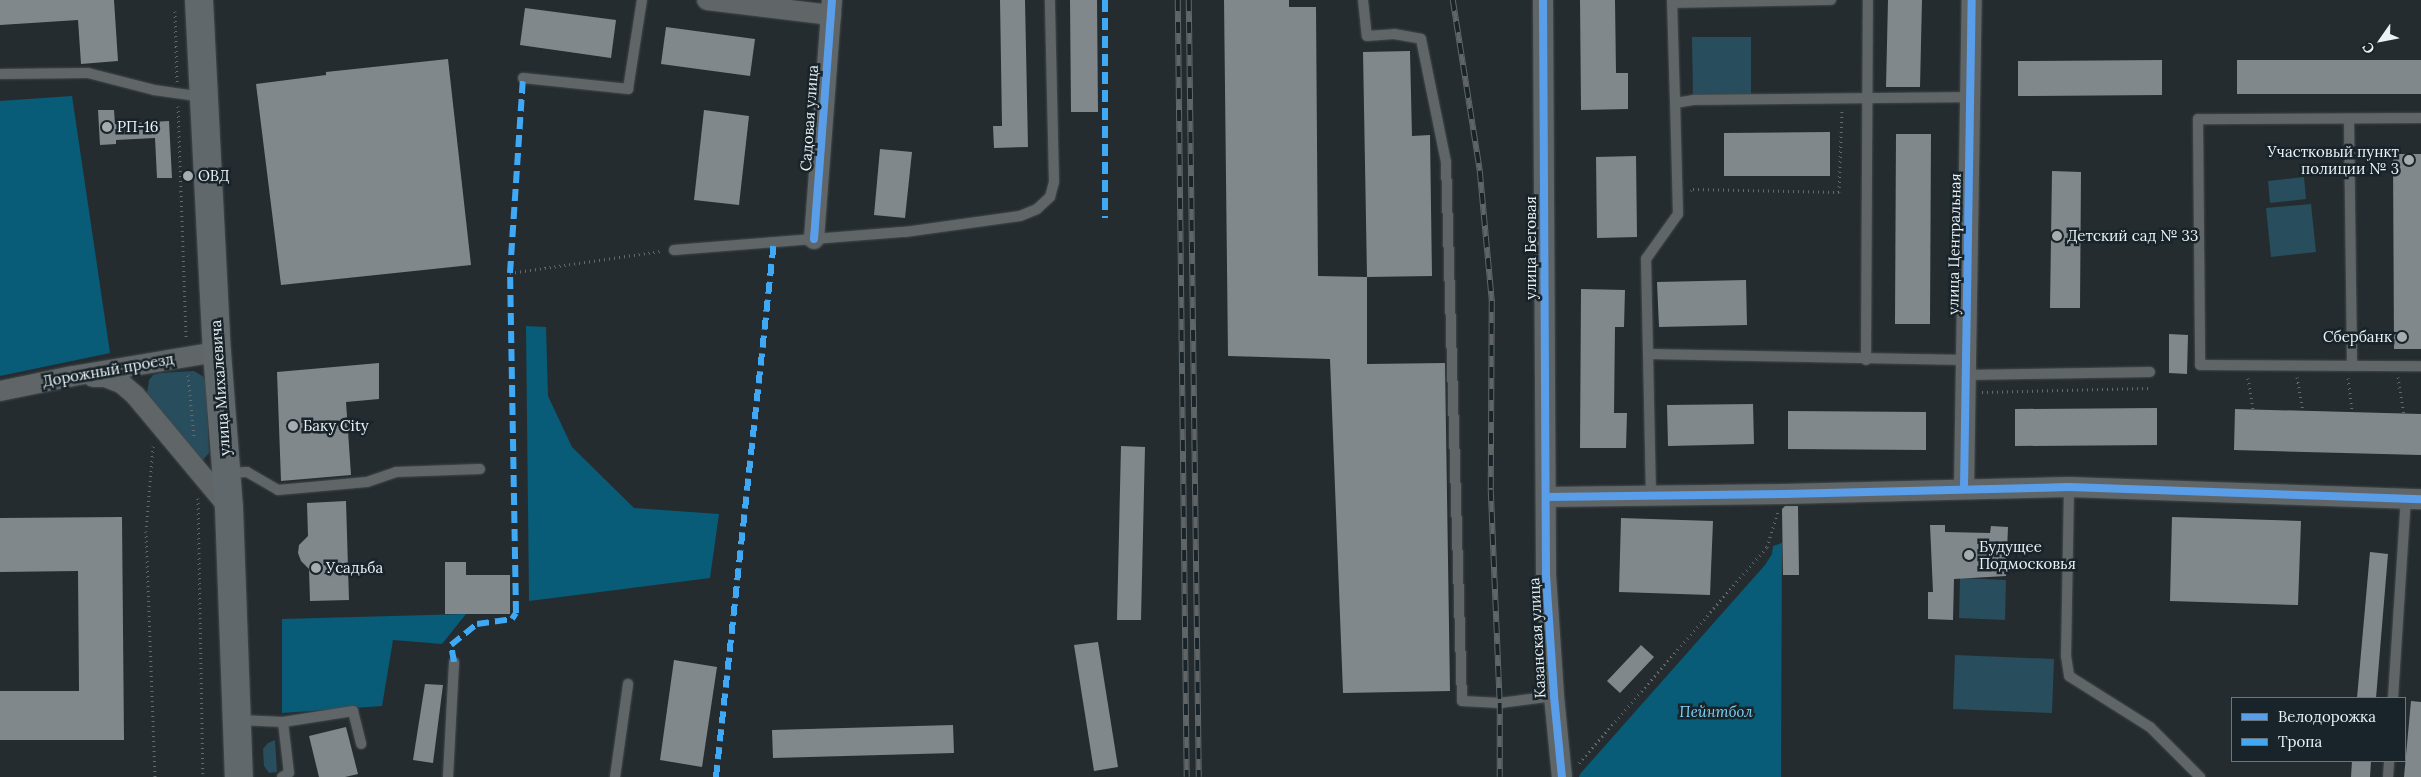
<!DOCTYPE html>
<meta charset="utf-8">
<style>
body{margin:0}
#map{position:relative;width:2421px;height:777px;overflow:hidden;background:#252c2f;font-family:Lora,serif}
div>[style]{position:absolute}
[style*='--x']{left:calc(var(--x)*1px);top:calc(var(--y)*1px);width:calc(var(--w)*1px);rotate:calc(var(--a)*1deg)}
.green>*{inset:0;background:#284d5c}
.forest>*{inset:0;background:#085c77}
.building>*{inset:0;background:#81888b}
.path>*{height:3px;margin-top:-1.5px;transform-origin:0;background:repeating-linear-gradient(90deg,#666a6c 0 1px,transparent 0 5px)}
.roads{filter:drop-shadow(0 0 1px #43494c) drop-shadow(0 0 1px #43494c)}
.lane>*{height:10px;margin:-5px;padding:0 5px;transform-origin:5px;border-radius:5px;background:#606668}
.street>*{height:20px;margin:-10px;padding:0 10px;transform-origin:10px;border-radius:10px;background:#606668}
.secondary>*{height:28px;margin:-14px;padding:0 14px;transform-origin:14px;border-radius:14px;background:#60686b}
.rail>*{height:5.5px;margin-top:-2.75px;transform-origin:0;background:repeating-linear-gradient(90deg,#182429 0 11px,#606667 0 22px);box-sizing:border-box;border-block:1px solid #606667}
.quiet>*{height:6px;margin-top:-3px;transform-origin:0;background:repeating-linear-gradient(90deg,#3fa9f5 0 12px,transparent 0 18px)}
.cycleway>*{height:8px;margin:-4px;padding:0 4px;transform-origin:4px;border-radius:4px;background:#5a9eea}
.dots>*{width:14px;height:14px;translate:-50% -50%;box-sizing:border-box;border:2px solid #182429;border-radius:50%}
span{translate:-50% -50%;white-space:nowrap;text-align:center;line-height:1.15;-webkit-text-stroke:5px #182429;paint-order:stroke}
.street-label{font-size:15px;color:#eaf2f6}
.poi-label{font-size:15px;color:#eaf2f6}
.left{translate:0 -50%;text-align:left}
.right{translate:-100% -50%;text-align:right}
.park-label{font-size:15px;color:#7ed2f6;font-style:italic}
.legend{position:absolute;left:2231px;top:697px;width:175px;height:65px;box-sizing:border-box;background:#182429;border:1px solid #6c767b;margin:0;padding:6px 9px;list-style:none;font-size:15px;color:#eaf2f6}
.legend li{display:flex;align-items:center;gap:10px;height:25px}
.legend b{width:25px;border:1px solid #6c767b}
.north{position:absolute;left:2356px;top:15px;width:50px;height:50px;-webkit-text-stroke:4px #182429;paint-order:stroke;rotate:237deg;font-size:14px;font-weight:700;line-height:20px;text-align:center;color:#eaf2f6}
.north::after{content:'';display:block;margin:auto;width:18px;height:22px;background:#eaf2f6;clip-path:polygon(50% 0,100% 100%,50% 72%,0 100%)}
</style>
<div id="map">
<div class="green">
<i style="clip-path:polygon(1692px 37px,1751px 37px,1751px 100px,1693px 100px)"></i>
<i style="clip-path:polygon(2304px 177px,2306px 199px,2270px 203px,2268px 181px)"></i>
<i style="clip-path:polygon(2311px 204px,2316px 252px,2271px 257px,2266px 208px)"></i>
<i style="clip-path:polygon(194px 371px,204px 377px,206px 384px,209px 453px,202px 461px,148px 398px,147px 393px,149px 380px,153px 375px,160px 373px)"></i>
<i style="clip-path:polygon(1960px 578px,2006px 580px,2005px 620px,1959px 618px)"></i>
<i style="clip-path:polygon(1955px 655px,2054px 659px,2052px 713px,1953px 709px)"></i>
<i style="clip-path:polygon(275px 740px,277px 772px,269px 773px,264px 766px,263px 749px,268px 743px)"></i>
</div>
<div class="forest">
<i style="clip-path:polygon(72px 96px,110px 353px,0 376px,0 101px)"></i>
<i style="clip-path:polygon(526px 326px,546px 327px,548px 396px,572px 447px,634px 508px,719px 514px,710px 578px,529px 601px)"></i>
<i style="clip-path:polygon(1782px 543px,1781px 777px,1579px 777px,1580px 774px,1765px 565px,1772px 554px,1773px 546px)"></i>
<i style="clip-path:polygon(466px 614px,442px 644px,393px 640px,382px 706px,282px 713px,282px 619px)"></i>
</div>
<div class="building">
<i style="clip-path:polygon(0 0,114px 0,118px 61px,81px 64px,78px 20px,0 25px)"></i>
<i style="clip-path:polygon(1000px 0,1025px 0,1028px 147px,994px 148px,993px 126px,1002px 126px)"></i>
<i style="clip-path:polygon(1070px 0,1097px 0,1098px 112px,1071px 112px)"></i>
<i style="clip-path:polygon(1224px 0,1289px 0,1289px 7px,1316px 7px,1318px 276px,1367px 277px,1367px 364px,1445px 363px,1450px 691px,1343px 693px,1330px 359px,1228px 356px)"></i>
<i style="clip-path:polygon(1580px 0,1615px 0,1616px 73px,1628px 73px,1628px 109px,1581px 110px)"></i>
<i style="clip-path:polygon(1888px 0,1922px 0,1920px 87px,1886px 87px)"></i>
<i style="clip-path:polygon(525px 8px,616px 20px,611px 58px,520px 45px)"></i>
<i style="clip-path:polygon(666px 27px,755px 39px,750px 76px,661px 64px)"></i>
<i style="clip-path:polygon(1410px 51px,1412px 136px,1430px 135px,1432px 276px,1367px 277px,1363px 52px)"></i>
<i style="clip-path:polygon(448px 59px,471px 265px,281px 285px,256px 84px,326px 75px,326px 72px)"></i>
<i style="clip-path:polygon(2162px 60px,2162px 95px,2018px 96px,2018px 61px)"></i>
<i style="clip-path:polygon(2237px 60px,2421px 60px,2421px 94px,2237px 94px)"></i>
<i style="clip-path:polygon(98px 110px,114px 110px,115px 124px,169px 121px,172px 178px,157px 178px,155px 138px,116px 140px,116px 144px,100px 145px)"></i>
<i style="clip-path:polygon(704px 110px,749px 116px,739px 205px,694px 200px)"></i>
<i style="clip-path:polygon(1830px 132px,1830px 176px,1724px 176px,1724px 133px)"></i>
<i style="clip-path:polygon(1896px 134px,1931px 134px,1930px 324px,1895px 324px)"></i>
<i style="clip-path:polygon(880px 149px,912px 152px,905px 218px,874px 215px)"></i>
<i style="clip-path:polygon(2393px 154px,2421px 154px,2421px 349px,2394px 349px)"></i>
<i style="clip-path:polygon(1636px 156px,1637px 237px,1597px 238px,1596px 157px)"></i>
<i style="clip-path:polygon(2052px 171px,2081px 172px,2080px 308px,2050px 308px)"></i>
<i style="clip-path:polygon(1746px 280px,1747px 325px,1659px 327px,1657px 282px)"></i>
<i style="clip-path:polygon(1581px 289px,1625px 290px,1624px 327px,1615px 327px,1614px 413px,1627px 413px,1626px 448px,1580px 448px)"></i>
<i style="clip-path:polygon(2169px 334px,2188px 335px,2187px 374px,2169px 373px)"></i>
<i style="clip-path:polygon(379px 363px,379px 399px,346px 402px,351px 475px,281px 481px,277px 372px)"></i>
<i style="clip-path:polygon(1753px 404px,1754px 444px,1668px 446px,1667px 405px)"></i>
<i style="clip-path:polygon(2157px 408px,2157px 445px,2015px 446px,2015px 409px)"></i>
<i style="clip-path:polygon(2235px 409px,2421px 414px,2421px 455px,2234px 450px)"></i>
<i style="clip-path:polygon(1788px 411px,1926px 412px,1926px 450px,1788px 449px)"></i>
<i style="clip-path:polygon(1121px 446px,1145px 447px,1141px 620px,1117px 620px)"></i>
<i style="clip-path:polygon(346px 501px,349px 600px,310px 601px,309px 569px,301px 561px,298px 553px,299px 545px,308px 536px,307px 503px)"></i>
<i style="clip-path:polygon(1785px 506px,1798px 506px,1799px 575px,1783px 575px,1782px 509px)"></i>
<i style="clip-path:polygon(122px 517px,124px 740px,0 740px,0 691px,79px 691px,78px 571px,0 572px,0 518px)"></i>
<i style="clip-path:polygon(2172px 517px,2301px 521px,2298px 605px,2170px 601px)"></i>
<i style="clip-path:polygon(1621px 518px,1713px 521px,1710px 595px,1619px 592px)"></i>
<i style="clip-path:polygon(1930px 525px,1945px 525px,1945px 532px,1990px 533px,1991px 526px,2008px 527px,2006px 576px,1954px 579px,1953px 620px,1928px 619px,1928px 592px,1933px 592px)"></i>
<i style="clip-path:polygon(2370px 552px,2388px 554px,2376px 698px,2357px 698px)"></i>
<i style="clip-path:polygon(445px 562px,466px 562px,466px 575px,510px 575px,510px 614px,445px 614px)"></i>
<i style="clip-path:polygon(1098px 642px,1118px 767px,1094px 771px,1074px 645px)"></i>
<i style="clip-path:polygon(1641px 645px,1654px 657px,1620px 693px,1607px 681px)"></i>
<i style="clip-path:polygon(674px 660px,717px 667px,702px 767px,660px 760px)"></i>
<i style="clip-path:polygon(425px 684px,443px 685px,433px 763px,413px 760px)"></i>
<i style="clip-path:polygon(2411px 701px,2421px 702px,2421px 777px,2404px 777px)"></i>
<i style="clip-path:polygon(953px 725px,954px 753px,773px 758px,772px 730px)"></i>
<i style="clip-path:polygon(346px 727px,358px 774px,345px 777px,319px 777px,309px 736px)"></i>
<i style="clip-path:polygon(2352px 761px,2371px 761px,2370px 777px,2351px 777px)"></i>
</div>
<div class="path">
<i style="--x:175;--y:11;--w:71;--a:88.4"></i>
<i style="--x:178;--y:106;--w:233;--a:88"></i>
<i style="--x:1691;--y:191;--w:3;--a:-45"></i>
<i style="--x:1693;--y:189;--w:146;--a:1.2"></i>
<i style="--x:1839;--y:192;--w:81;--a:-87.9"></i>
<i style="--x:510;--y:273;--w:153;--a:-8.3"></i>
<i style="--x:188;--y:375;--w:61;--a:84.4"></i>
<i style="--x:2297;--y:377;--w:35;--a:80"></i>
<i style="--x:2398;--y:377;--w:37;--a:81"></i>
<i style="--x:2248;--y:378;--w:31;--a:81"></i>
<i style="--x:2348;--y:378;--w:34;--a:83"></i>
<i style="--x:1982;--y:392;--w:167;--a:-1.4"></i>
<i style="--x:153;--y:446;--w:85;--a:94.7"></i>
<i style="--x:146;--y:531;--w:246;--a:87.9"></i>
<i style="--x:198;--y:498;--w:279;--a:89"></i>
<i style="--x:1579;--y:763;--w:286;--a:-49"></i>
<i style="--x:1767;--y:547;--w:37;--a:-73"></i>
</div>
<div class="roads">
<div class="lane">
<i style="--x:1363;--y:0;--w:36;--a:84"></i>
<i style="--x:1367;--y:36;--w:27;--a:-4"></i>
<i style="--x:1394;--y:34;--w:27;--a:10"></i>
<i style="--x:1421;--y:39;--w:126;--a:78.5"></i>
<i style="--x:1446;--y:162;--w:539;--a:88.3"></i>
<i style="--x:1462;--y:701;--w:38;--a:3"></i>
<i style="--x:1500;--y:703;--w:54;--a:-7.4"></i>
<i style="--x:1672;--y:0;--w:103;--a:88.3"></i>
<i style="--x:1675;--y:103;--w:18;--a:-9"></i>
<i style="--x:1693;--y:100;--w:278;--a:-0.6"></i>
<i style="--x:1673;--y:3;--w:158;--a:-1.1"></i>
<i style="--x:0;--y:74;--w:88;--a:-0.7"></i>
<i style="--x:88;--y:73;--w:68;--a:14.4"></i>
<i style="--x:154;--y:90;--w:49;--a:8.1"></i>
<i style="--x:523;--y:78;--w:106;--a:6"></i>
<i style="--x:628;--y:89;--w:90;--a:-81.1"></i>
<i style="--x:2421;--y:118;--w:223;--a:179.7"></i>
<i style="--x:2198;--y:119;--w:246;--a:89.5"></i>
<i style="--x:2200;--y:365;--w:221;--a:0.3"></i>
<i style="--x:2349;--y:119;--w:247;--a:89.3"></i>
<i style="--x:674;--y:250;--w:232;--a:-4.5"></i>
<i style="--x:905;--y:232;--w:116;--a:-7.9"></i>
<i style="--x:1020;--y:216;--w:18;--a:-22"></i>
<i style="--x:1037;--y:209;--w:18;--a:-43"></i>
<i style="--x:1050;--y:197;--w:16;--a:-75"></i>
<i style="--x:1054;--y:182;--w:182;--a:-91.3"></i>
<i style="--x:1648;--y:354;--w:318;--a:1.1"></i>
<i style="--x:1866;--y:360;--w:360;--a:-89.7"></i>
<i style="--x:1965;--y:375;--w:185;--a:-0.9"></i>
<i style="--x:227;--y:473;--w:20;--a:-3"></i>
<i style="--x:247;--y:472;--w:36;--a:30"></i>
<i style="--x:278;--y:490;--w:89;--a:-5.1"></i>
<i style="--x:367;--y:482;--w:31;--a:-19"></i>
<i style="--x:396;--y:472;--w:84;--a:-2"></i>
<i style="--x:2069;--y:487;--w:169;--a:91"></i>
<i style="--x:2066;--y:656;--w:20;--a:81"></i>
<i style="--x:2069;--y:676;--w:96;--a:32.2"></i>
<i style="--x:2150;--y:727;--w:71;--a:45"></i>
<i style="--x:1651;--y:496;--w:237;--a:-91.2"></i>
<i style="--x:1646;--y:259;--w:55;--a:-54.6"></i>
<i style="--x:1678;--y:214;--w:111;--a:-91.5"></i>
<i style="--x:2393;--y:698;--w:199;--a:-86.3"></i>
<i style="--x:239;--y:720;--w:44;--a:2.6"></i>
<i style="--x:283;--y:722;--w:51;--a:83.3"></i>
<i style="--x:289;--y:773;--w:8;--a:150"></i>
<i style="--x:283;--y:722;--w:71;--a:-8.9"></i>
<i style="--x:353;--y:711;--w:34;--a:76"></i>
<i style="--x:448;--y:777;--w:115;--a:-87"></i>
<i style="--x:615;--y:777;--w:94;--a:-82"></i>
<i style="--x:2388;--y:777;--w:16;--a:-86"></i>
</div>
<div class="street">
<i style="--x:707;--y:0;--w:125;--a:6.9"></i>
<i style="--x:1543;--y:0;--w:575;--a:89.7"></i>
<i style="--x:1546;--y:575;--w:121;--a:86.2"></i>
<i style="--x:1554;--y:696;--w:81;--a:84.4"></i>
<i style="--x:814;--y:239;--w:240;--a:-85.7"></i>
<i style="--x:93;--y:377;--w:12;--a:0"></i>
<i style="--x:105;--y:377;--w:17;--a:21"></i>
<i style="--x:121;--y:383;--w:18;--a:41"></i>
<i style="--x:135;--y:395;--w:147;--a:50.2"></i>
<i style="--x:0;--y:391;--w:75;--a:-11.6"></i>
<i style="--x:73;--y:376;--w:146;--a:-9.5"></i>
<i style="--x:1964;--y:488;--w:488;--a:-89.1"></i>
<i style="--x:1547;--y:497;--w:237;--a:-0.7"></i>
<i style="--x:1784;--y:494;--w:285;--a:-1.4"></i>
<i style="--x:2069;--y:487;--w:352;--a:2"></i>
</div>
<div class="secondary">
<i style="--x:199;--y:0;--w:352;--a:87.1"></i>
<i style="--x:217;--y:352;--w:156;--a:85.6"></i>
<i style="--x:229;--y:508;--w:269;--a:87.9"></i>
</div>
</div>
<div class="rail">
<i style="--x:1178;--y:0;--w:777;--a:89.34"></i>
<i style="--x:1189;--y:0;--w:777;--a:89.26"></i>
<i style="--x:1453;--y:0;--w:173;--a:81"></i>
<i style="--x:1480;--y:171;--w:131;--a:84.7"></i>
<i style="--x:1492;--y:301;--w:189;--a:90.3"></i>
<i style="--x:1491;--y:490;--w:213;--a:87.6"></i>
<i style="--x:1500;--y:703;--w:74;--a:90"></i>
</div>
<div class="quiet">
<i style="--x:1105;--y:0;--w:218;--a:90"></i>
<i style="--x:454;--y:662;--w:17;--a:-100"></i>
<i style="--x:451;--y:645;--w:33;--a:-39"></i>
<i style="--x:477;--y:624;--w:35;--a:-8"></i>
<i style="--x:512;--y:619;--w:7;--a:-56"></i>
<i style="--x:516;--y:613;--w:340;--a:-91"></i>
<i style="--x:510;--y:273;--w:195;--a:-86.2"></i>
<i style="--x:716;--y:777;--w:539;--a:-83.82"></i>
</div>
<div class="cycleway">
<i style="--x:1543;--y:0;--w:575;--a:89.7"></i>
<i style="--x:1546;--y:575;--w:121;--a:86.2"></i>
<i style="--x:1554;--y:696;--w:81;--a:84.4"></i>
<i style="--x:814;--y:239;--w:240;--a:-85.7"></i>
<i style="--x:1964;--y:488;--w:488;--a:-89.1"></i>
<i style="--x:1547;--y:497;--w:237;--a:-0.7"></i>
<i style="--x:1784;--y:494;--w:285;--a:-1.4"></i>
<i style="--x:2069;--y:487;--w:352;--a:2"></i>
</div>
<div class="dots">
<i style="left:107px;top:127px;background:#a5adb0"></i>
<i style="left:2409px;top:160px;background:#a5adb0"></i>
<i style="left:188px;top:176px;background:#a5adb0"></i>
<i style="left:2057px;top:236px;background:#a5adb0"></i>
<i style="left:2402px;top:337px;background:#a5adb0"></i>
<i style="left:293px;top:426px;background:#a5adb0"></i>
<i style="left:1969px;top:555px;background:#a5adb0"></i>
<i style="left:316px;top:568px;background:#a5adb0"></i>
</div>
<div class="street-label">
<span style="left:809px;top:118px;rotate:-86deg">Садовая улица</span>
<span style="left:1954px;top:244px;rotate:-89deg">улица Центральная</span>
<span style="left:1531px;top:248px;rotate:-90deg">улица Беговая</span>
<span style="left:108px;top:370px;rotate:-10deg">Дорожный проезд</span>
<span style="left:220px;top:388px;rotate:-94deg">улица Михалевича</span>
<span style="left:1537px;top:638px;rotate:-93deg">Казанская улица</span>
</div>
<div class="poi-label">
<span class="left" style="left:117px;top:127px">РП-16</span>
<span class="right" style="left:2399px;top:160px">Участковый пункт<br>полиции № 3</span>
<span class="left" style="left:198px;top:176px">ОВД</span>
<span class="left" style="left:2067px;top:236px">Детский сад № 33</span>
<span class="right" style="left:2392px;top:337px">Сбербанк</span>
<span class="left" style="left:303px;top:426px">Баку City</span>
<span class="left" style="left:1979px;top:555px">Будущее<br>Подмосковья</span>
<span class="left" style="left:326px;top:568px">Усадьба</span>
</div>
<div class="park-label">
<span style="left:1716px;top:712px">Пейнтбол</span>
</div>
<ul class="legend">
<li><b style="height:6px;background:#5a9eea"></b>Велодорожка</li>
<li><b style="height:6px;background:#3fa9f5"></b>Тропа</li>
</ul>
<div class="north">С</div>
</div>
